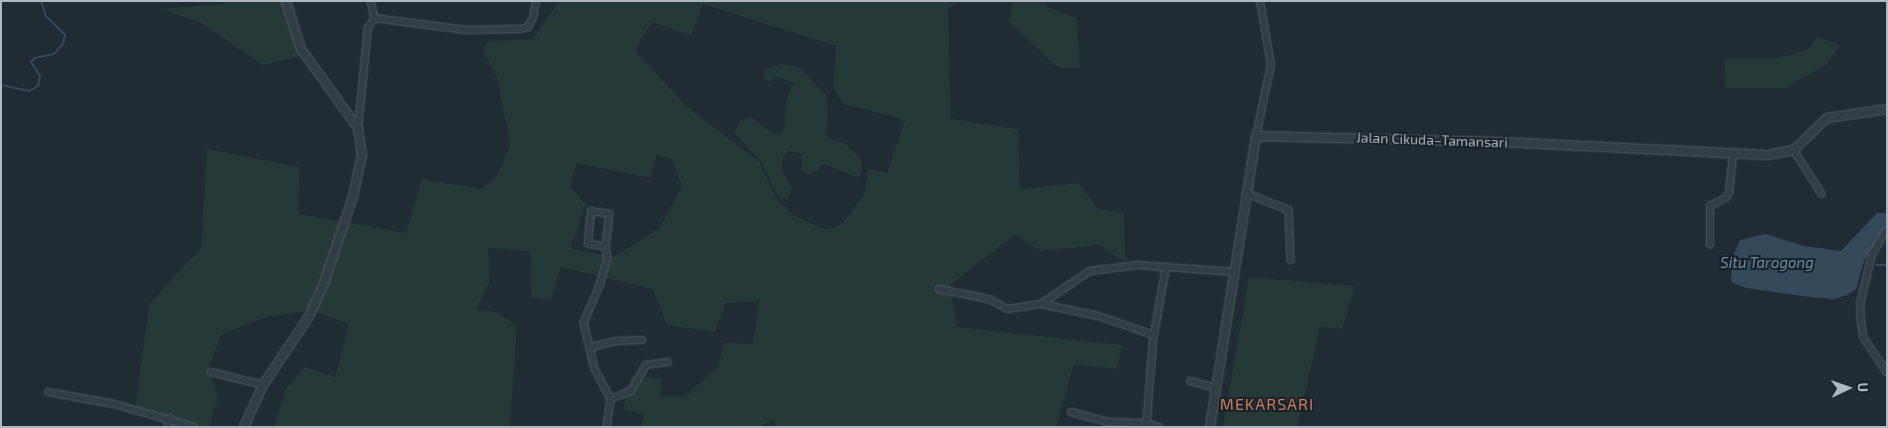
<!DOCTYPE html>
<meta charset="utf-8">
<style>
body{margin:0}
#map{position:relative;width:1888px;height:428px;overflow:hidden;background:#202b34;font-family:"Exo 2",sans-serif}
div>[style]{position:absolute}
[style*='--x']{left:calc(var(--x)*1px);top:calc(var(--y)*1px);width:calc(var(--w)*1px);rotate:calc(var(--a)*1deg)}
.green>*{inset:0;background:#253937}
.water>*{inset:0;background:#344a5b}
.stream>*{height:2px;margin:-1px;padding:0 1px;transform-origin:1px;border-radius:1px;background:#344a5b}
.roads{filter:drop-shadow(0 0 1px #515b63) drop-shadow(0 0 1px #515b63)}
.minor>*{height:5.5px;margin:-2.75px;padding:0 2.75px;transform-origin:2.75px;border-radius:2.75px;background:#333d45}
.tertiary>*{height:8px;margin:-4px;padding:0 4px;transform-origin:4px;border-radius:4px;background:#333d45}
span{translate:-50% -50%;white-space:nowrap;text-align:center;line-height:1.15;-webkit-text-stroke:4px #192229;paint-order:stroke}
.street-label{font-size:14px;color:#adb8c2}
.water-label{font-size:15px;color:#6f8da5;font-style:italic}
.quarter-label{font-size:16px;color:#cc7e5e;letter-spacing:1px}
.frame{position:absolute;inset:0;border:2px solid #adb8c2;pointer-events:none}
.north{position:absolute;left:1823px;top:363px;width:50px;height:50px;-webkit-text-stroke:4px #192229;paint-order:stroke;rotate:87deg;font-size:14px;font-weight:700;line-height:20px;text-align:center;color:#adb8c2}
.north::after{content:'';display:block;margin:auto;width:18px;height:22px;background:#adb8c2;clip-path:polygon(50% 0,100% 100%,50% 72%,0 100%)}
</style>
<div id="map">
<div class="green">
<i style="clip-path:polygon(224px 1px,288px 1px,302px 56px,263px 65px,199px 22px,160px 9px,224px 4px)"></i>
<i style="clip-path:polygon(evenodd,559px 1px,960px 1px,948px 9px,951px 119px,1018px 129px,1020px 189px,1079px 183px,1098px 209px,1124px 212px,1125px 262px,1099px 245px,1041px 251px,1015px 235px,950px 285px,957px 327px,1122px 345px,1117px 369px,1074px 364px,1056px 427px,777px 427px,774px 420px,759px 427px,641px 427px,643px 414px,623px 410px,632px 376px,662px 379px,660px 397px,685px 396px,718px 367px,724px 343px,753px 344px,759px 301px,726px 303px,715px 332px,667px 325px,653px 289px,561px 267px,551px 300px,531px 298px,530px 251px,488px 248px,490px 281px,476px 310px,497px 312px,517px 326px,510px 427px,274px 427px,286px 388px,305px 367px,335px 377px,349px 324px,311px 311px,266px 317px,221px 335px,209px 367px,218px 399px,209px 427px,192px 427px,135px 411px,149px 304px,201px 248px,207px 149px,300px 167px,298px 214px,406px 233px,422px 179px,482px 189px,497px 176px,510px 146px,498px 80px,483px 50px,488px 41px,533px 39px,559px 1px,703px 4px,836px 46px,833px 88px,844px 104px,905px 120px,887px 173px,868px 169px,864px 195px,842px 224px,826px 230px,795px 216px,776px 198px,759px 161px,685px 105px,635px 50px,652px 22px,691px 36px,703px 4px,559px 1px,657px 155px,671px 159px,682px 186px,660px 228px,613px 257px,570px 248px,586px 205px,570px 186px,577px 163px,651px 178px,657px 155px)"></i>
<i style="clip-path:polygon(1013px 1px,1046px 1px,1047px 7px,1077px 18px,1080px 68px,1058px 68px,1008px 21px)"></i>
<i style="clip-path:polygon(1817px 37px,1841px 45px,1825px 66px,1785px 88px,1726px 88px,1724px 59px,1774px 59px,1807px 50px)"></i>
<i style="clip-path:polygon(780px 64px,799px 67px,826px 95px,828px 121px,825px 136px,846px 144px,862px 161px,862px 173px,857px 177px,822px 164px,817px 172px,807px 174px,802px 170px,802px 154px,788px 151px,782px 159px,782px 170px,792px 190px,788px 198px,781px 199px,776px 194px,762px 163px,734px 133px,740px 121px,750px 117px,773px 133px,780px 134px,784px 130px,786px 100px,794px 83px,776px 77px,770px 82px,764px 79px,763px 71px)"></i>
<i style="clip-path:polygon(1249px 277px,1355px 286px,1342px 329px,1320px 327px,1297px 427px,1223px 427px)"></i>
</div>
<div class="water">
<i style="clip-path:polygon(1877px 213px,1887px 213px,1887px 226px,1864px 261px,1856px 289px,1847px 295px,1834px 299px,1809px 297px,1746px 288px,1731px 282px,1733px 256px,1740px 240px,1765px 234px,1804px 246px,1841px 251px)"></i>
</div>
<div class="stream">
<i style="--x:1;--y:85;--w:29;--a:12"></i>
<i style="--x:29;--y:91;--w:10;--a:-29"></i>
<i style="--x:38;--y:86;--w:10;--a:-79"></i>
<i style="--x:40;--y:76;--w:17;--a:-123"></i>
<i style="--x:31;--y:62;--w:6;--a:-45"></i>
<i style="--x:35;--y:58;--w:19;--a:-12"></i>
<i style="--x:54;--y:54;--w:13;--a:-48"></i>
<i style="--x:63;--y:44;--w:9;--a:-77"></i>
<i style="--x:65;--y:35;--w:27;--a:-135"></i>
<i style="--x:46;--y:16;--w:16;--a:-108"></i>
<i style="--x:1876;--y:265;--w:11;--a:0"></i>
</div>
<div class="roads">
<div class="minor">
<i style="--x:371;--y:1;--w:17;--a:77"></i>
<i style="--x:358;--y:128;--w:100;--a:-84.3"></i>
<i style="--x:368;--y:28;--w:12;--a:-55"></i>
<i style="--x:375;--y:18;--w:94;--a:7.4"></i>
<i style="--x:468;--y:30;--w:53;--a:-1.1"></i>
<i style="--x:521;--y:29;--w:7;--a:-16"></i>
<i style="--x:528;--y:27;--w:10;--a:-61"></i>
<i style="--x:533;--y:18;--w:17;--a:-80"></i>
<i style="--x:1256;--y:136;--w:73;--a:-78.1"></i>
<i style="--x:1271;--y:65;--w:65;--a:-99.8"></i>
<i style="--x:1794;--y:150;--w:52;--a:57.5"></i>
<i style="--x:1246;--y:193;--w:46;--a:21.6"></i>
<i style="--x:1289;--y:210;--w:50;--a:87.7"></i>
<i style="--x:1887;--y:231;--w:26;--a:122"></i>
<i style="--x:1873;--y:253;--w:50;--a:103.8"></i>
<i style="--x:1861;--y:302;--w:17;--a:90"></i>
<i style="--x:1861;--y:319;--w:19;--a:81"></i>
<i style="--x:1864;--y:338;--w:41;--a:55.9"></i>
<i style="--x:1710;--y:245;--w:39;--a:-90"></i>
<i style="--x:1710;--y:206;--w:18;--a:-27"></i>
<i style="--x:1726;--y:198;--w:6;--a:-59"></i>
<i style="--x:1729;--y:193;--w:39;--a:-84"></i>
<i style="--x:606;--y:247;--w:18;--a:-171"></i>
<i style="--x:588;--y:244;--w:33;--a:-85"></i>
<i style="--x:591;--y:211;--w:19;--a:9"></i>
<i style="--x:610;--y:214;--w:33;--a:97"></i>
<i style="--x:606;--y:247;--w:11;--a:80"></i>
<i style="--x:608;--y:258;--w:29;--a:106"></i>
<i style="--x:600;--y:286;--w:40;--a:113.4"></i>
<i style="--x:584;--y:323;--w:47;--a:76.6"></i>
<i style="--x:595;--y:369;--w:34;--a:62"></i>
<i style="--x:611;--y:399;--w:28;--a:98"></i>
<i style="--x:939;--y:289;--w:51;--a:11.3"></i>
<i style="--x:989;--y:299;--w:21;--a:28"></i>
<i style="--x:1008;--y:309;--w:33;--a:-9"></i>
<i style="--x:1041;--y:304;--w:59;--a:-34"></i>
<i style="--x:1090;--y:271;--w:48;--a:-7.1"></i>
<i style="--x:1138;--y:265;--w:97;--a:4.1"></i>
<i style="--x:1041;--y:304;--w:59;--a:11.7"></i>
<i style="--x:1099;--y:316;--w:58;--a:19.1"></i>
<i style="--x:1154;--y:335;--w:88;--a:94.5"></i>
<i style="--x:1147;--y:423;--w:13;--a:18"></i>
<i style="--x:1154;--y:335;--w:69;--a:-80"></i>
<i style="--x:591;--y:347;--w:26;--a:-13"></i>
<i style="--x:616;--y:341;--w:26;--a:-2"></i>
<i style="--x:211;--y:372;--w:54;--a:14"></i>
<i style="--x:1190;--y:381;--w:28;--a:15"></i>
<i style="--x:48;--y:392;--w:67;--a:10.3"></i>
<i style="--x:114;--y:404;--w:83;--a:16"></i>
<i style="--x:611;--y:399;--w:22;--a:-22"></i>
<i style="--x:631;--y:391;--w:30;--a:-60"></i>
<i style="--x:646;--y:365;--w:22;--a:-8"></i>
<i style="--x:1071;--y:412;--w:39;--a:15"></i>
<i style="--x:1109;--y:422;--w:38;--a:2"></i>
<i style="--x:168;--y:427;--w:9;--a:-77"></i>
</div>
<div class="tertiary">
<i style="--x:244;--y:427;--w:46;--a:-65.7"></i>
<i style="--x:263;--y:385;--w:81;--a:-56.1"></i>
<i style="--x:308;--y:318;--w:38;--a:-65"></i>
<i style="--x:324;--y:283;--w:91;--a:-71.4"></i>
<i style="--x:353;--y:197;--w:44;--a:-78.2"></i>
<i style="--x:362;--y:154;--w:26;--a:-99"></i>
<i style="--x:358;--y:128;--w:97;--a:-125.8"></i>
<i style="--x:301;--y:49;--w:50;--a:-107.4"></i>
<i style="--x:1210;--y:427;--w:295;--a:-81"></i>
<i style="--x:1256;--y:136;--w:244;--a:1.4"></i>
<i style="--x:1500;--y:142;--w:268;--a:2.8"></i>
<i style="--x:1768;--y:155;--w:26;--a:-11"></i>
<i style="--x:1794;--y:150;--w:46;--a:-44.1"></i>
<i style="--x:1827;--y:118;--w:61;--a:-8.5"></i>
</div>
</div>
<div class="street-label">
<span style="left:1432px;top:140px;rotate:2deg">Jalan Cikuda–Tamansari</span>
</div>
<div class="water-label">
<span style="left:1767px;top:263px">Situ Tarogong</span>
</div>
<div class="quarter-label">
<span style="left:1267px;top:404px">MEKARSARI</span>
</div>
<div class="frame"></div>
<div class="north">U</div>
</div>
